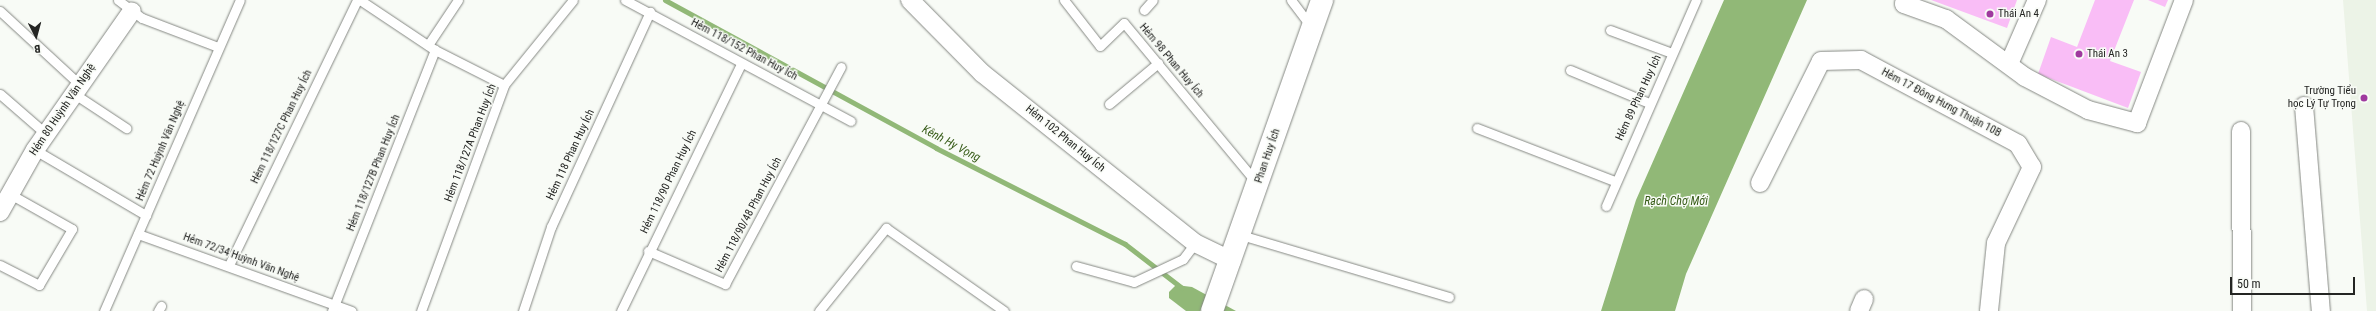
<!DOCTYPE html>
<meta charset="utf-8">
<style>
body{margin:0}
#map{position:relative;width:2376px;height:311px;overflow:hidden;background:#f8fbf6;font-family:"Roboto Condensed",sans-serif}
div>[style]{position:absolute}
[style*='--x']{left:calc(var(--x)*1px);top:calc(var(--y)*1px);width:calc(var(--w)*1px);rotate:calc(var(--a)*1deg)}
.built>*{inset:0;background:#ecf3e7}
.water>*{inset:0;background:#91b877}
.stream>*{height:5px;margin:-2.5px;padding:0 2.5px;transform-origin:2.5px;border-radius:2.5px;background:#91b877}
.building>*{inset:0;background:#f9bdf6}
.roads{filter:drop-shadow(0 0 1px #858883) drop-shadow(0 0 1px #858883)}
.service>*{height:9px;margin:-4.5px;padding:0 4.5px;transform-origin:4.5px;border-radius:4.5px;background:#fff}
.minor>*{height:18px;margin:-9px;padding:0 9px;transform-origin:9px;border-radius:9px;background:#fff}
.secondary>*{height:22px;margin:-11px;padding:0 11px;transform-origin:11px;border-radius:11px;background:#fff}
.dots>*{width:11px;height:11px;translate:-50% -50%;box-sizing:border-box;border:2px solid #f8fbf6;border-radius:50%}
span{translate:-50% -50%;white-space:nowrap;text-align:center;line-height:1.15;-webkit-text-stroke:3px #f8fbf6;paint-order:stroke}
.poi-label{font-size:11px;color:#242523}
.left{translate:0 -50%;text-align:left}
.right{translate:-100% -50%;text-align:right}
.street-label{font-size:11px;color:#242523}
.water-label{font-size:12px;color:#365b17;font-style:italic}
.north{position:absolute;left:16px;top:16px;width:40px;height:40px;-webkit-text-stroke:3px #f8fbf6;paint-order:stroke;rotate:174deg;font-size:11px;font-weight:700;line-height:16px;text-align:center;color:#242523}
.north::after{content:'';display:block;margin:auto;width:14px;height:18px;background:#242523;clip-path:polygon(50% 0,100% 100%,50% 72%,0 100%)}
.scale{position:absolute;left:2230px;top:277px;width:125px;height:18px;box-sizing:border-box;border:2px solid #242523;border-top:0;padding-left:5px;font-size:12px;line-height:14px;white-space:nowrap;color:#242523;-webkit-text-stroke:3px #f8fbf6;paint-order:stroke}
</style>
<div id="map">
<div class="built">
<i style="clip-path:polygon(2343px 0,2376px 0,2376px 311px,2367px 311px)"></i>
</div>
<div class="water">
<i style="clip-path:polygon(1724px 0,1807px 0,1686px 274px,1675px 311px,1601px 311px,1636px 200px)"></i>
<i style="clip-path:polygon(1176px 285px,1192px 287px,1236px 311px,1186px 311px,1169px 298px,1169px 292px)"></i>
</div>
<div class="stream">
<i style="--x:665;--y:0;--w:309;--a:28.6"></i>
<i style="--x:936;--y:148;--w:212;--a:26.9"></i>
<i style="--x:1125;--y:244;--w:72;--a:37.7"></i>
</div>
<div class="building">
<i style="clip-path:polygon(1931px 0,2017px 0,2007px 28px)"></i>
<i style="clip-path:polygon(2095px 0,2134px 0,2110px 61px,2141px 72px,2128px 108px,2038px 74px,2051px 37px,2077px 47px)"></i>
<i style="clip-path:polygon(2148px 0,2168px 0,2165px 7px)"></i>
</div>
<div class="roads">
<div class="service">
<i style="--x:118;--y:0;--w:30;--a:37"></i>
<i style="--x:142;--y:18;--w:81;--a:20.9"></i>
<i style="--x:360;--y:0;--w:90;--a:33.7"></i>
<i style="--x:435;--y:50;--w:77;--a:26.9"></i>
<i style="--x:625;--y:0;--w:256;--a:28.2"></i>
<i style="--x:1064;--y:0;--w:58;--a:52"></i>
<i style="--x:1100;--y:46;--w:33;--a:-44"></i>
<i style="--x:1124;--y:23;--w:207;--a:50.3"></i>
<i style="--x:1291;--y:0;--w:34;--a:53"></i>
<i style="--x:1144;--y:10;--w:13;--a:-48"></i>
<i style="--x:0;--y:11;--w:108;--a:42.7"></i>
<i style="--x:1610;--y:30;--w:66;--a:20.4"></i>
<i style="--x:428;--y:45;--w:54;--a:-56.3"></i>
<i style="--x:1570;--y:70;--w:86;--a:22.7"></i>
<i style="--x:73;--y:93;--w:64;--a:33.4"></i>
<i style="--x:0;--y:94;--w:61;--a:41"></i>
<i style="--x:1109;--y:104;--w:64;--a:-39.9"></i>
<i style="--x:1477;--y:128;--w:147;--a:21.1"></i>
<i style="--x:35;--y:150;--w:129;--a:30.4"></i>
<i style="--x:1606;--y:206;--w:225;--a:-66.4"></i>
<i style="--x:138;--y:234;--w:227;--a:19.8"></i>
<i style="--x:1241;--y:235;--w:217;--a:16.6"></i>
<i style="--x:648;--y:251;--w:84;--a:23.2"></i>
<i style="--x:725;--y:284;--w:246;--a:-61.9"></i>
<i style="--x:0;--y:265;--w:44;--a:27.1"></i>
<i style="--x:39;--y:285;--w:65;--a:-59.5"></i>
<i style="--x:72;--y:229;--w:71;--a:-150.6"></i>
<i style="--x:229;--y:265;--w:294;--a:-64.2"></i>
<i style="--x:1076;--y:266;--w:60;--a:15.4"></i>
<i style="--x:1134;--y:282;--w:54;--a:-25.1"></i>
<i style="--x:1183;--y:259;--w:20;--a:-53"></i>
<i style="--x:104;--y:311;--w:339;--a:-66.4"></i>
<i style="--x:158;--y:311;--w:6;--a:-59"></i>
<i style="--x:332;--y:311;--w:281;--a:-68.5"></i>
<i style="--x:421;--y:311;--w:241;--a:-69.8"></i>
<i style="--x:504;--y:85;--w:109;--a:-50.9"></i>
<i style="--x:523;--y:311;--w:89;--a:-71.6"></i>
<i style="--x:551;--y:227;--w:237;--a:-65.3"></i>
<i style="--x:621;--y:311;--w:275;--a:-64.1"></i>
<i style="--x:819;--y:311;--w:107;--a:-51.1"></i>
<i style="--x:886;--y:228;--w:144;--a:35.1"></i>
</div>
<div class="minor">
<i style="--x:910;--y:0;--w:103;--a:45.4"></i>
<i style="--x:982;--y:73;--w:273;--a:38.6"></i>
<i style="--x:1195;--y:243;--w:41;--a:25.9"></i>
<i style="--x:1905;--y:0;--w:4;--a:104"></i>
<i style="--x:1904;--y:4;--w:45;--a:19.7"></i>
<i style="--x:1946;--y:19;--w:98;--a:36.3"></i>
<i style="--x:2025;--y:77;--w:71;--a:27.6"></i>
<i style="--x:2088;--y:110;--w:51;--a:14.9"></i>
<i style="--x:2137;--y:123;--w:132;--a:-69.1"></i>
<i style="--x:2009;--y:64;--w:70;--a:-66.4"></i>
<i style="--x:2304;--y:106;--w:206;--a:85.3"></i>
<i style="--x:2241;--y:131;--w:180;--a:89.7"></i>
<i style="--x:1760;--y:183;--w:136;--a:-63.4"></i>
<i style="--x:1821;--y:61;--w:40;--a:-1.4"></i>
<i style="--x:1861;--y:60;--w:178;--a:28.1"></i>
<i style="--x:2018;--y:144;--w:27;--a:59"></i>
<i style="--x:2032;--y:167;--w:84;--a:115.3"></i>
<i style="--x:1996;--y:243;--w:68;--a:95.9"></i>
<i style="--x:0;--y:212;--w:71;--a:-60.6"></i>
<i style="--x:35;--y:150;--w:169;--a:-55.1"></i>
<i style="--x:1859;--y:311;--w:13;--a:-67"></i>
</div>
<div class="secondary">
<i style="--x:1212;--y:311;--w:330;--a:-70.5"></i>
</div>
</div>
<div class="dots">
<i style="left:1990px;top:14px;background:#9f399e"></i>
<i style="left:2079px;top:54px;background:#9f399e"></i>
<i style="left:2364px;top:98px;background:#9f399e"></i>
</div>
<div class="poi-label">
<span class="left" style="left:1998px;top:14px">Thái An 4</span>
<span class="left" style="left:2087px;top:54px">Thái An 3</span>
<span class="right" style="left:2356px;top:98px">Trường Tiểu<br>học Lý Tự Trọng</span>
</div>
<div class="street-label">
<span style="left:744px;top:50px;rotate:28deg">Hẻm 118/152 Phan Huy Ích</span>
<span style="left:1171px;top:61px;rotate:50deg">Hẻm 98 Phan Huy Ích</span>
<span style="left:1639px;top:98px;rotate:-65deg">Hẻm 89 Phan Huy Ích</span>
<span style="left:1941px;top:103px;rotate:28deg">Hẻm 17 Đông Hưng Thuận 10B</span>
<span style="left:63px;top:110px;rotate:-56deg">Hẻm 80 Huỳnh Văn Nghệ</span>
<span style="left:282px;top:127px;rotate:-64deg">Hẻm 118/127C Phan Huy Ích</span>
<span style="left:1065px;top:139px;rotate:39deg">Hẻm 102 Phan Huy Ích</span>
<span style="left:471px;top:143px;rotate:-69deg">Hẻm 118/127A Phan Huy Ích</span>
<span style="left:161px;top:151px;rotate:-67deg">Hẻm 72 Huỳnh Văn Nghệ</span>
<span style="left:571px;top:155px;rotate:-65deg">Hẻm 118 Phan Huy Ích</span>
<span style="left:1268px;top:156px;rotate:-71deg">Phan Huy Ích</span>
<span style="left:374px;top:173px;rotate:-68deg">Hẻm 118/127B Phan Huy Ích</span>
<span style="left:669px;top:182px;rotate:-64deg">Hẻm 118/90 Phan Huy Ích</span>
<span style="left:749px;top:215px;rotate:-62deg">Hẻm 118/90/48 Phan Huy Ích</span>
<span style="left:241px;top:258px;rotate:20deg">Hẻm 72/34 Huỳnh Văn Nghệ</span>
</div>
<div class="water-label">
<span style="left:951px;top:144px;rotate:28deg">Kênh Hy Vọng</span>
<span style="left:1676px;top:202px">Rạch Chợ Mới</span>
</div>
<div class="north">B</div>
<div class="scale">50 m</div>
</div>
